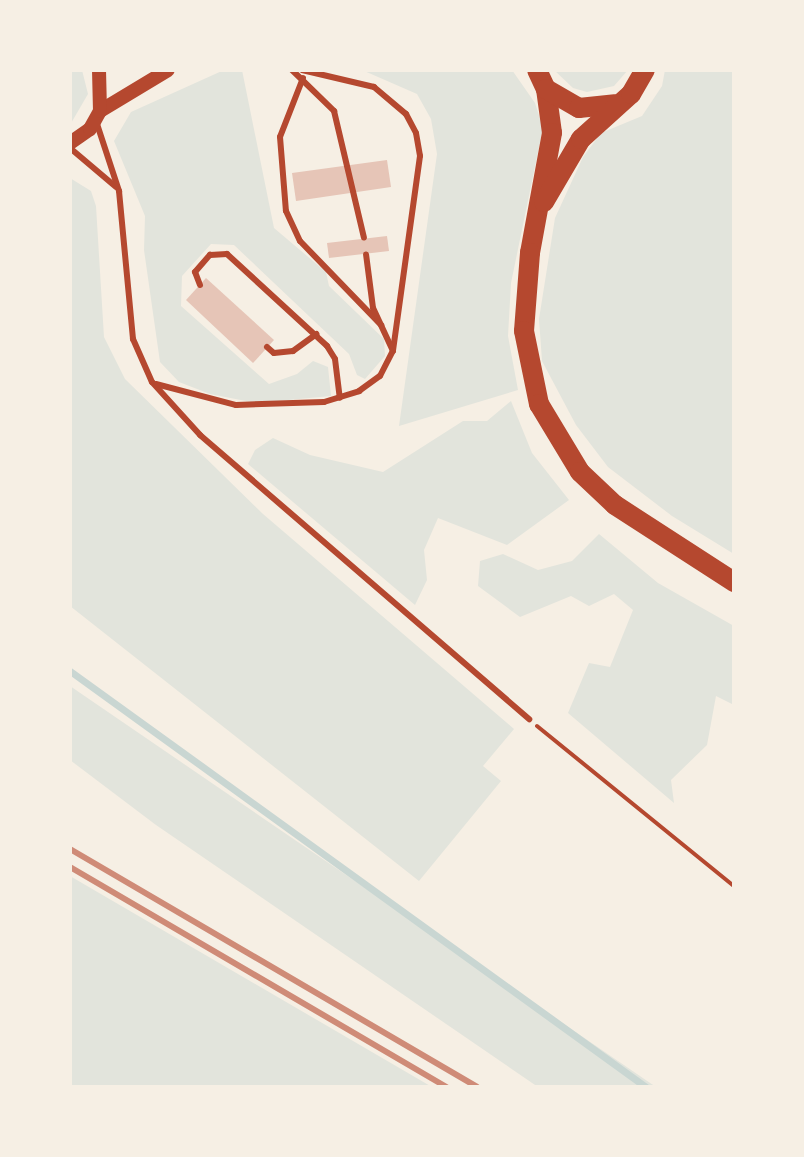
<!DOCTYPE html>
<style>
body{margin:0}
#map{position:relative;width:804px;height:1157px;overflow:hidden;background:#f6efe4;font-family:Lato,sans-serif}
div>[style]{position:absolute}
[style*='--x']{left:calc(var(--x)*1px);top:calc(var(--y)*1px);width:calc(var(--w)*1px);rotate:calc(var(--a)*1deg)}
.green>*{inset:0;background:#e2e4dc}
.stream>*{height:7px;margin:-3.5px;padding:0 3.5px;transform-origin:3.5px;border-radius:3.5px;background:#c9d6d2}
.building>*{inset:0;background:#e6c5b7}
.path>*{height:4px;margin:-2px;padding:0 2px;transform-origin:2px;border-radius:2px;background:#b5482f}
.service>*{height:6px;margin:-3px;padding:0 3px;transform-origin:3px;border-radius:3px;background:#b5482f}
.tertiary>*{height:14px;margin:-7px;padding:0 7px;transform-origin:7px;border-radius:7px;background:#b5482f}
.primary>*{height:20px;margin:-10px;padding:0 10px;transform-origin:10px;border-radius:10px;background:#b5482f}
.rail>*{height:6px;margin:-3px;padding:0 3px;transform-origin:3px;border-radius:3px;background:#cf8b77}
span{translate:-50% -50%;white-space:nowrap;text-align:center;line-height:1.15;-webkit-text-stroke:8px #f6efe4;paint-order:stroke}
.frame{position:absolute;inset:0;border:72px solid #f6efe4;pointer-events:none}
</style>
<div id="map">
<div class="green">
<i style="clip-path:polygon(70px 70px,82px 70px,88px 94px,70px 125px)"></i>
<i style="clip-path:polygon(224px 70px,242px 70px,274px 228px,326px 272px,329px 286px,384px 339px,385px 356px,365px 379px,357px 375px,349px 354px,234px 245px,211px 244px,182px 276px,181px 306px,269px 384px,297px 374px,313px 361px,328px 367px,331px 396px,256px 403px,210px 394px,179px 382px,160px 362px,144px 250px,145px 216px,114px 141px,131px 112px)"></i>
<i style="clip-path:polygon(362px 70px,512px 70px,535px 103px,543px 128px,511px 283px,508px 336px,518px 390px,399px 426px,437px 154px,431px 119px,417px 94px)"></i>
<i style="clip-path:polygon(554px 70px,628px 70px,614px 86px,587px 92px,573px 88px)"></i>
<i style="clip-path:polygon(665px 70px,734px 70px,734px 554px,672px 516px,608px 467px,576px 425px,542px 361px,539px 319px,555px 218px,583px 157px,601px 133px,642px 116px,662px 86px)"></i>
<i style="clip-path:polygon(70px 178px,91px 191px,96px 206px,104px 337px,125px 379px,263px 514px,514px 729px,483px 766px,501px 781px,419px 881px,70px 606px)"></i>
<i style="clip-path:polygon(511px 401px,532px 453px,569px 500px,507px 545px,438px 518px,424px 550px,427px 580px,415px 605px,248px 464px,255px 450px,273px 438px,310px 455px,383px 472px,463px 421px,487px 421px)"></i>
<i style="clip-path:polygon(599px 534px,658px 583px,734px 626px,734px 705px,716px 696px,707px 745px,671px 780px,674px 803px,568px 713px,589px 663px,610px 667px,633px 610px,614px 594px,589px 606px,571px 596px,520px 617px,478px 586px,480px 561px,503px 554px,538px 570px,572px 561px)"></i>
<i style="clip-path:polygon(70px 686px,656px 1087px,538px 1087px,156px 825px,70px 760px)"></i>
<i style="clip-path:polygon(70px 876px,432px 1087px,70px 1087px)"></i>
</div>
<div class="stream">
<i style="--x:70;--y:671;--w:711;--a:35.84"></i>
</div>
<div class="building">
<i style="clip-path:polygon(387px 160px,391px 187px,296px 201px,292px 173px)"></i>
<i style="clip-path:polygon(387px 236px,389px 251px,329px 258px,327px 243px)"></i>
<i style="clip-path:polygon(206px 278px,274px 340px,253px 363px,186px 300px)"></i>
</div>
<div class="path">
<i style="--x:537;--y:726;--w:254;--a:39.1"></i>
</div>
<div class="service">
<i style="--x:292;--y:70;--w:59;--a:44.3"></i>
<i style="--x:334;--y:111;--w:130;--a:76.7"></i>
<i style="--x:302;--y:70;--w:74;--a:13.3"></i>
<i style="--x:374;--y:87;--w:42;--a:40.2"></i>
<i style="--x:406;--y:114;--w:21;--a:62"></i>
<i style="--x:416;--y:133;--w:23;--a:80"></i>
<i style="--x:420;--y:156;--w:196;--a:97.9"></i>
<i style="--x:303;--y:78;--w:63;--a:111.3"></i>
<i style="--x:280;--y:137;--w:74;--a:85.4"></i>
<i style="--x:286;--y:211;--w:33;--a:65"></i>
<i style="--x:300;--y:241;--w:117;--a:46"></i>
<i style="--x:97;--y:124;--w:71;--a:71.8"></i>
<i style="--x:119;--y:191;--w:149;--a:84.6"></i>
<i style="--x:133;--y:339;--w:47;--a:66.2"></i>
<i style="--x:152;--y:382;--w:72;--a:47.8"></i>
<i style="--x:200;--y:435;--w:435;--a:40.8"></i>
<i style="--x:70;--y:148;--w:60;--a:40.3"></i>
<i style="--x:200;--y:285;--w:14;--a:-111"></i>
<i style="--x:195;--y:272;--w:23;--a:-49"></i>
<i style="--x:210;--y:255;--w:17;--a:-3"></i>
<i style="--x:227;--y:254;--w:136;--a:42.6"></i>
<i style="--x:327;--y:346;--w:15;--a:58"></i>
<i style="--x:335;--y:359;--w:39;--a:83"></i>
<i style="--x:267;--y:347;--w:9;--a:41"></i>
<i style="--x:274;--y:353;--w:19;--a:-6"></i>
<i style="--x:293;--y:351;--w:29;--a:-36"></i>
<i style="--x:156;--y:384;--w:83;--a:14.7"></i>
<i style="--x:236;--y:405;--w:88;--a:-2"></i>
<i style="--x:324;--y:402;--w:37;--a:-17"></i>
<i style="--x:359;--y:391;--w:26;--a:-36"></i>
<i style="--x:380;--y:376;--w:28;--a:-63"></i>
<i style="--x:393;--y:351;--w:47;--a:-114.9"></i>
<i style="--x:373;--y:308;--w:54;--a:-97.4"></i>
</div>
<div class="tertiary">
<i style="--x:100;--y:111;--w:79;--a:-31.1"></i>
<i style="--x:70;--y:143;--w:24;--a:-35"></i>
<i style="--x:90;--y:129;--w:21;--a:-61"></i>
<i style="--x:100;--y:111;--w:41;--a:-91.4"></i>
</div>
<div class="primary">
<i style="--x:537;--y:70;--w:21;--a:65"></i>
<i style="--x:546;--y:89;--w:44;--a:82.2"></i>
<i style="--x:552;--y:133;--w:122;--a:100.4"></i>
<i style="--x:530;--y:253;--w:78;--a:94.4"></i>
<i style="--x:524;--y:331;--w:75;--a:78.4"></i>
<i style="--x:539;--y:404;--w:79;--a:58.9"></i>
<i style="--x:580;--y:472;--w:48;--a:43.3"></i>
<i style="--x:615;--y:505;--w:142;--a:32.9"></i>
<i style="--x:546;--y:89;--w:38;--a:30"></i>
<i style="--x:579;--y:108;--w:36;--a:-6"></i>
<i style="--x:544;--y:202;--w:73;--a:-59.6"></i>
<i style="--x:581;--y:139;--w:67;--a:-42"></i>
<i style="--x:631;--y:94;--w:28;--a:-60"></i>
</div>
<div class="rail">
<i style="--x:70;--y:849;--w:471;--a:30.3"></i>
<i style="--x:70;--y:867;--w:436;--a:30.3"></i>
</div>
<div class="frame"></div>
</div>
